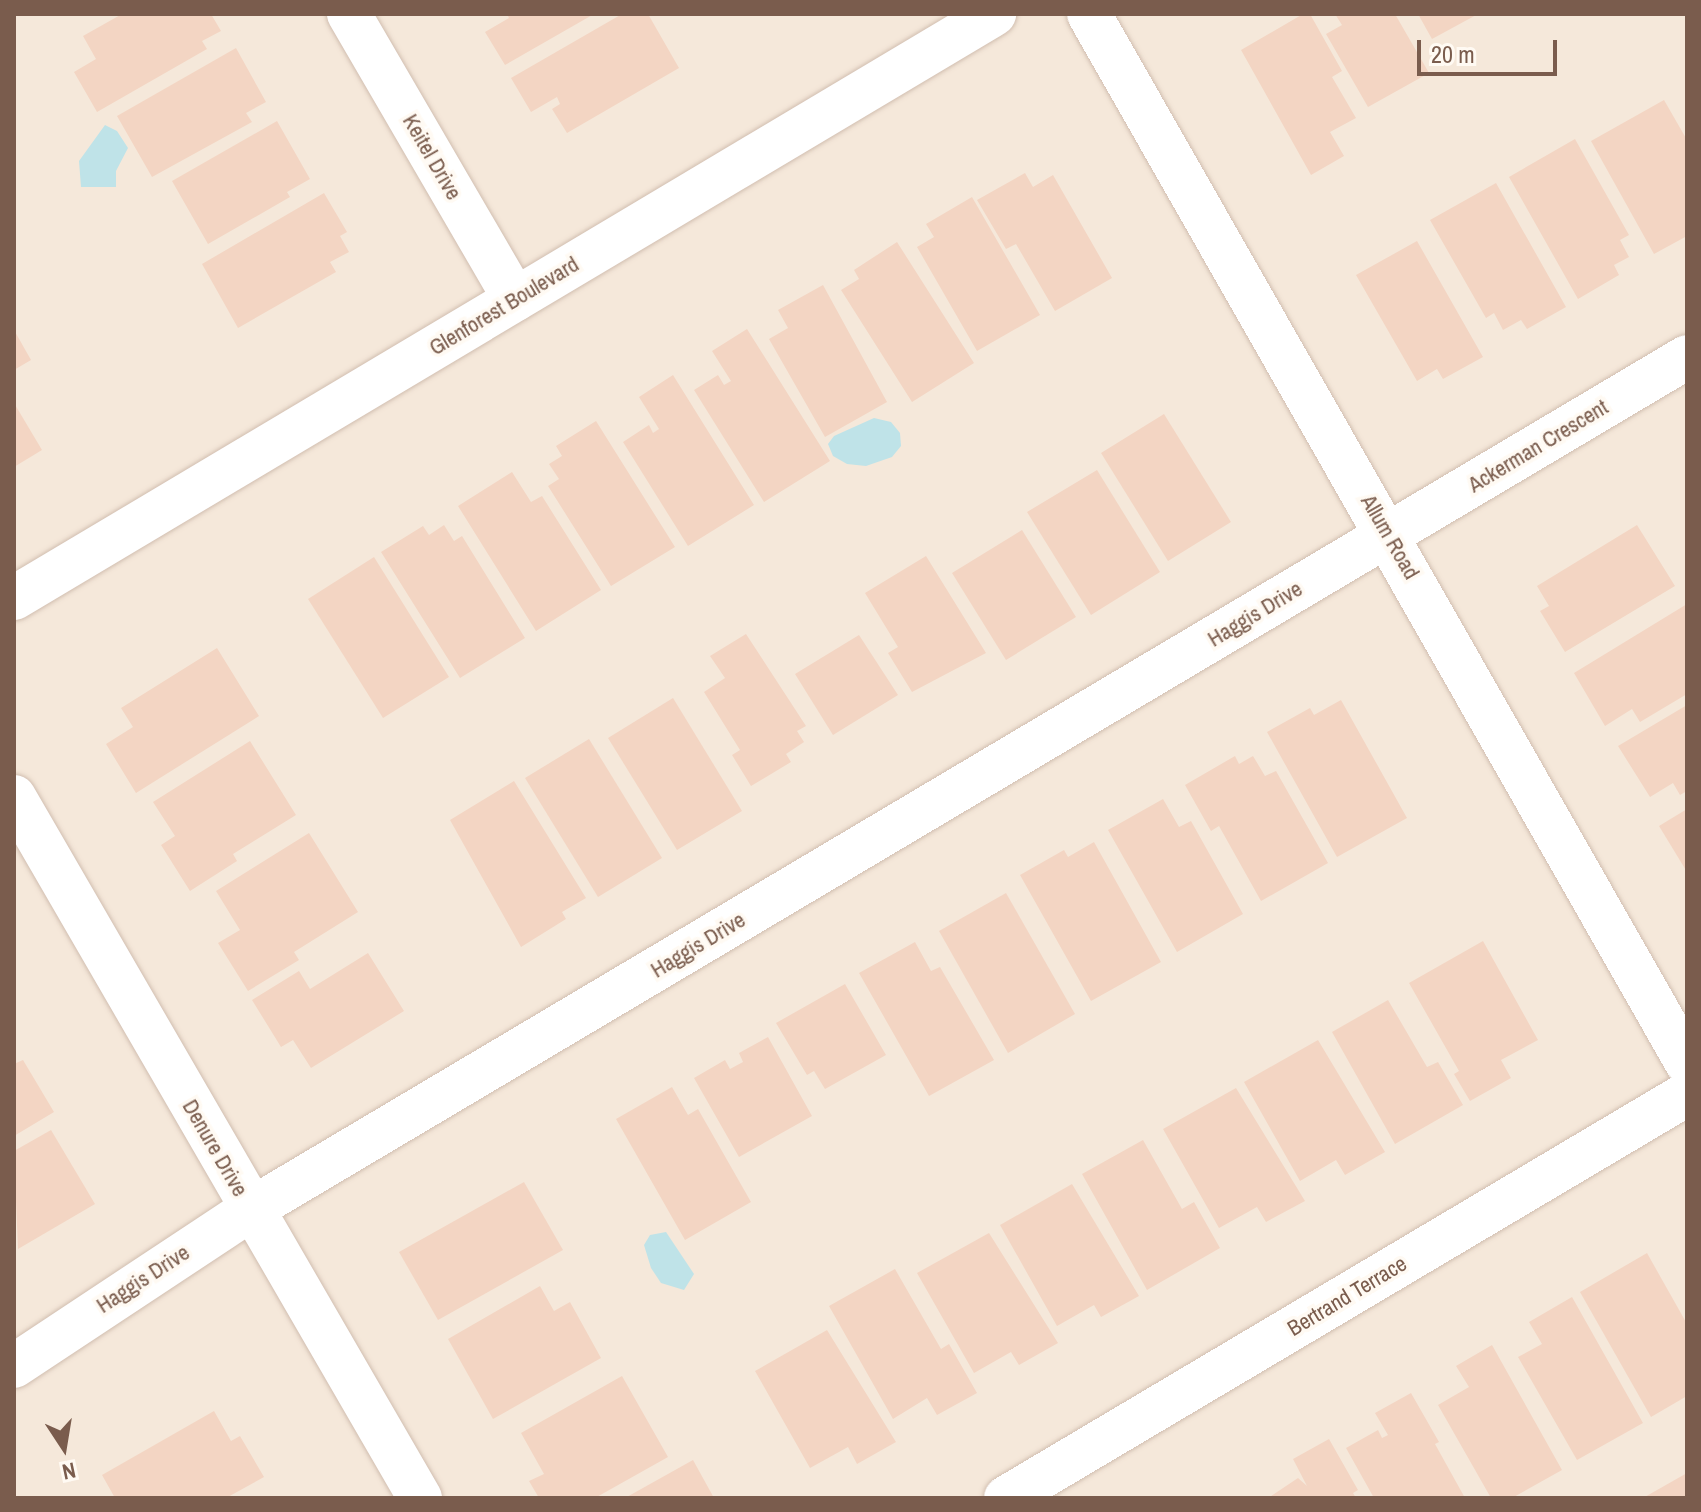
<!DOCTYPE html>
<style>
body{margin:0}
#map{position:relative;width:1701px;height:1512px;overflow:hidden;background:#fdf6ec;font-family:"Archivo Narrow",sans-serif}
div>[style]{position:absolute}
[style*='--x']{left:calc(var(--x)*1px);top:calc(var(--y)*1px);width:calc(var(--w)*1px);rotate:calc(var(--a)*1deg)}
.residential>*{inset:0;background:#f5e8da}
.water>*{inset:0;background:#bfe3e8}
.building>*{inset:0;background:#f3d5c3}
.roads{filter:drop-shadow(0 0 2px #d1beb0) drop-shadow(0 0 2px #d1beb0)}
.minor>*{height:44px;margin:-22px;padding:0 22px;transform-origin:22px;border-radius:22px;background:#fff}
span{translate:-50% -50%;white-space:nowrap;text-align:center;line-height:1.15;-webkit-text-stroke:7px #fffaf3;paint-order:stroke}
.street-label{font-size:22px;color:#7a5c4d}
.frame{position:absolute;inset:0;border:16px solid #7a5c4d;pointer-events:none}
.north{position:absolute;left:24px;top:1408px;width:80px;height:80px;-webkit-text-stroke:6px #fffaf3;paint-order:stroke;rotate:168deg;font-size:22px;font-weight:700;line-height:32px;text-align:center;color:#7a5c4d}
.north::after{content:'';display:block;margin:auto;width:28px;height:36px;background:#7a5c4d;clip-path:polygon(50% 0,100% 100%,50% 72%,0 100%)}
.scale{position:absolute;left:1417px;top:40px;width:140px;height:36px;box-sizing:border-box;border:4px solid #7a5c4d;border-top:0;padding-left:10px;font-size:24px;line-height:28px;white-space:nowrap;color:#7a5c4d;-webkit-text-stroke:6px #fffaf3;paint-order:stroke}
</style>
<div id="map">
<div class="residential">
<i style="clip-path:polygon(14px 14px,1687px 14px,1687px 1498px,14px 1498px)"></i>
</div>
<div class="water">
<i style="clip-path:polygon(105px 125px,117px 131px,128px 148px,116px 171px,116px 187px,81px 187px,79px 161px)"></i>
<i style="clip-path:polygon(874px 418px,891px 422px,900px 433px,901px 446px,892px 457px,866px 466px,847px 464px,833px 456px,828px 444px,834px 436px)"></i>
<i style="clip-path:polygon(666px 1232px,694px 1274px,684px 1290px,661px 1283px,651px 1268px,644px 1245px,650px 1235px)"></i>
</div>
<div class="building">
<i style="clip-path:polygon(122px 14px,211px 14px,221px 31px,202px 41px,207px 49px,97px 112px,74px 72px,96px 59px,83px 36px)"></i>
<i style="clip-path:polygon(507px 14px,594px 14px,505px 65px,485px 32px,509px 18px)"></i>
<i style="clip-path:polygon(622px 14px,648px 14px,679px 68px,567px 133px,552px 109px,560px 104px,557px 97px,531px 112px,511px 78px)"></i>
<i style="clip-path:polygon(1303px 14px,1310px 14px,1342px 71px,1332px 77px,1356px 118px,1330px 132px,1344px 156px,1311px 175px,1241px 50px)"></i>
<i style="clip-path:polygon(1335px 14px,1395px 14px,1429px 73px,1368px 107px,1326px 34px,1342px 25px)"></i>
<i style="clip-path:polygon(1418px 14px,1478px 14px,1432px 39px)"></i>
<i style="clip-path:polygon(236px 48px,266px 102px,246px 113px,252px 122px,152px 177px,117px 116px)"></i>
<i style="clip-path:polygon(1664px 100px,1687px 140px,1687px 236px,1654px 254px,1591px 141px)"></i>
<i style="clip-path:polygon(277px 121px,310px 179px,287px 192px,290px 197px,208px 244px,172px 181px)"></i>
<i style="clip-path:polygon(1575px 139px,1629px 235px,1620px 240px,1629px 257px,1614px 265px,1619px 275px,1578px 299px,1509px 177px)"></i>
<i style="clip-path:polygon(1025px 173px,1033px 187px,1053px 175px,1112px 278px,1055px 311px,1016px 244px,1006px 249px,977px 200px)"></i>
<i style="clip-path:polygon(1496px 183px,1566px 307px,1527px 329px,1521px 320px,1503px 330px,1494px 313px,1486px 318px,1430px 220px)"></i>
<i style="clip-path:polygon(324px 193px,347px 232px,340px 236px,349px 252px,330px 262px,336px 272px,238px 328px,202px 264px)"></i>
<i style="clip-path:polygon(972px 197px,1040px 315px,977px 351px,917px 247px,934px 237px,926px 224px)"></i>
<i style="clip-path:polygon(1417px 241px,1483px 357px,1443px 379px,1437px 369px,1417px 381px,1356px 275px)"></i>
<i style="clip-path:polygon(897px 242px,974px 363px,912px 402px,841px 290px,859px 279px,854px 270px)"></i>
<i style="clip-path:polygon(823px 285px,887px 402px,825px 437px,769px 339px,788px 328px,778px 310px)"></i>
<i style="clip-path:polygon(747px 329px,830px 461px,764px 502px,694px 390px,718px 375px,724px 385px,731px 381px,712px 351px)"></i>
<i style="clip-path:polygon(14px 330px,31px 360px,14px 370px)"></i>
<i style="clip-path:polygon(673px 375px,754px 505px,688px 546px,623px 442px,649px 425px,653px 433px,659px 429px,639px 397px)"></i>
<i style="clip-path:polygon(14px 403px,42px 450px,14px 467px)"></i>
<i style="clip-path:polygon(1164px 414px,1231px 522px,1168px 561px,1101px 453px)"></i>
<i style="clip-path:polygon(596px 421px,675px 547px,611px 586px,548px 486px,559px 479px,549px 464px,562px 456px,556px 446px)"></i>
<i style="clip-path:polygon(1097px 470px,1160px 572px,1091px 615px,1027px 512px)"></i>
<i style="clip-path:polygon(512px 472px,531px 502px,542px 496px,601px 590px,536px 631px,458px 506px)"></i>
<i style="clip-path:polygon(444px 525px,454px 541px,462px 536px,525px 638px,460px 678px,381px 552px,423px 526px,429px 535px)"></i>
<i style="clip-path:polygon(1637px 525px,1675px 586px,1565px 652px,1540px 611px,1549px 606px,1537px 586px)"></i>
<i style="clip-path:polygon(1022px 530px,1076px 617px,1006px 660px,952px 573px)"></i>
<i style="clip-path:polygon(926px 556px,986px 653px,912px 692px,888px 653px,898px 647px,865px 593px)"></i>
<i style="clip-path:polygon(374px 557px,449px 677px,383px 718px,308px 599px)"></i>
<i style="clip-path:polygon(1687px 604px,1687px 694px,1640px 722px,1632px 709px,1605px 726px,1574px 673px)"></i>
<i style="clip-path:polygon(746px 634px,806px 726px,797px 731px,804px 742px,786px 754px,791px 762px,751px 786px,732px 755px,740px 750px,704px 692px,725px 678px,710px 656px)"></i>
<i style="clip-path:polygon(859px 635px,898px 695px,833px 735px,795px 674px)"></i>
<i style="clip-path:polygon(217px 648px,259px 716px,136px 793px,106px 744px,133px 727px,121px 708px)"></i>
<i style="clip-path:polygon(673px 698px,742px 811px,677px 850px,608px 738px)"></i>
<i style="clip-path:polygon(1341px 700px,1407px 818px,1337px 857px,1267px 732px,1310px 708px,1314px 715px)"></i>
<i style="clip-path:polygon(1687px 705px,1687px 791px,1680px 795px,1673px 783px,1650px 797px,1618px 746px)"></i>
<i style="clip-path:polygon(589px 739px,662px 858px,598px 897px,525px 778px)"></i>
<i style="clip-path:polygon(250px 741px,296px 815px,233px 854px,237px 861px,190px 891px,161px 845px,175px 836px,153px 802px)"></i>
<i style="clip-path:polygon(1235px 756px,1239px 764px,1253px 756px,1265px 776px,1276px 771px,1328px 863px,1261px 901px,1219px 826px,1211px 831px,1185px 785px)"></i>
<i style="clip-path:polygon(514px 781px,586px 898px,562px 912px,566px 919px,521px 947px,450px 820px)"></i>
<i style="clip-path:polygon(1163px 799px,1179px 827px,1191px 821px,1243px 914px,1177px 952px,1108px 830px)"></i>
<i style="clip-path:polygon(1687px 809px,1687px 872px,1659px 826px)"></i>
<i style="clip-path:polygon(309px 833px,358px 912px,294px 952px,299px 960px,248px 991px,218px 943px,240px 930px,216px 891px)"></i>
<i style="clip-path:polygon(1094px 842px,1161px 962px,1091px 1001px,1020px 875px,1064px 850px,1068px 857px)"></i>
<i style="clip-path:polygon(1006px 893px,1075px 1014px,1008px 1053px,939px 931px)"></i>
<i style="clip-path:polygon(1483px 941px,1538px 1040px,1501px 1060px,1511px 1078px,1470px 1101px,1454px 1074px,1459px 1071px,1409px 983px)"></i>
<i style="clip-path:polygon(915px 942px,931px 971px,940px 967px,994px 1060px,929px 1096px,859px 973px)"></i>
<i style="clip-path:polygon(368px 953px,404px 1011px,311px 1068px,293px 1040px,281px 1047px,252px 1000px,299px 971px,310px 989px)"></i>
<i style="clip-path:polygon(845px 984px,886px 1055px,825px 1089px,814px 1071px,807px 1075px,776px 1023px)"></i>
<i style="clip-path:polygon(1388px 1000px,1427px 1067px,1438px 1062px,1463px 1105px,1395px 1144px,1332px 1032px)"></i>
<i style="clip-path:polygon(768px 1037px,812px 1116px,739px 1157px,694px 1078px,725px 1060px,730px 1069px,743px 1062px,739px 1053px)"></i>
<i style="clip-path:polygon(1318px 1040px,1385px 1152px,1345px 1175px,1336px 1160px,1300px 1181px,1244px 1082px)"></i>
<i style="clip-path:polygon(23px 1060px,54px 1112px,14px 1136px,14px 1064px)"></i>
<i style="clip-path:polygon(672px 1087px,688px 1115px,698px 1109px,751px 1202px,685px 1240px,616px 1119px)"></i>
<i style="clip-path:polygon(1236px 1088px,1305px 1201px,1266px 1222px,1257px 1207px,1219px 1228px,1163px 1129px)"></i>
<i style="clip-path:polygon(51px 1130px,95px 1204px,18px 1249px,14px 1151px)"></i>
<i style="clip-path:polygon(1143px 1140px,1182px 1209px,1194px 1202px,1220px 1248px,1147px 1290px,1082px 1174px)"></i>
<i style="clip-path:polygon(524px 1182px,563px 1250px,438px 1320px,399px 1252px)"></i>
<i style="clip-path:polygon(1072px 1184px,1139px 1296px,1101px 1317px,1094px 1305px,1057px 1326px,1000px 1225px)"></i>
<i style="clip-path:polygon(989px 1233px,1058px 1343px,1019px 1365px,1011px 1352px,974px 1373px,917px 1273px)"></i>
<i style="clip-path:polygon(1647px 1253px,1687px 1324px,1687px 1396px,1651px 1417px,1580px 1292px)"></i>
<i style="clip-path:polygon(895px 1269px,941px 1349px,949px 1344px,977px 1393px,937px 1415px,927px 1398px,893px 1419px,829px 1306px)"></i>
<i style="clip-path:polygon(540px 1286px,554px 1311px,570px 1302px,601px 1358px,493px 1419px,448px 1339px)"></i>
<i style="clip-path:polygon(1572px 1297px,1643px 1423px,1577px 1460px,1518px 1357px,1542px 1344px,1529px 1322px)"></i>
<i style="clip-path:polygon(827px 1330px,896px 1442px,857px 1464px,848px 1447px,810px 1468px,755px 1371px)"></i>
<i style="clip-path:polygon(1492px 1345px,1562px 1470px,1512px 1498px,1491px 1498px,1438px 1405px,1469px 1387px,1456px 1366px)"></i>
<i style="clip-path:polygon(622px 1376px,668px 1457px,595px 1498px,539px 1498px,529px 1481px,544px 1474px,521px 1433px)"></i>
<i style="clip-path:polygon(1411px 1393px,1439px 1442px,1435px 1444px,1465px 1498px,1374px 1498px,1346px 1448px,1378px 1430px,1382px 1438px,1388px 1435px,1375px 1413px)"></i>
<i style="clip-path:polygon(214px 1411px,231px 1441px,240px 1436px,264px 1477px,226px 1498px,115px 1498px,102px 1475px)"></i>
<i style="clip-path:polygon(1329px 1439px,1358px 1490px,1353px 1493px,1356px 1498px,1268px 1498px,1298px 1478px,1307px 1486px,1293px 1459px)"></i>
<i style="clip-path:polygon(693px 1460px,714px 1498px,625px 1498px)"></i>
<i style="clip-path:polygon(1687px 1473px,1687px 1498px,1643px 1498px)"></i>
</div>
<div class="roads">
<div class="minor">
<i style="--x:349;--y:14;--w:330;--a:59.8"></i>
<i style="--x:1089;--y:14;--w:1207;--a:60.31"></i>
<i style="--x:14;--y:598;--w:1141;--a:-30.79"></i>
<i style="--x:14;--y:797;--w:810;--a:59.92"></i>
<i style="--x:14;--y:1366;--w:283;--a:-33.5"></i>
<i style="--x:250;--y:1210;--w:1671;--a:-30.69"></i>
<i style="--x:1006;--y:1498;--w:792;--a:-30.68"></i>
</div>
</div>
<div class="street-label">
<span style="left:432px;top:157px;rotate:60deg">Keitel Drive</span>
<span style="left:504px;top:306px;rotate:-31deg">Glenforest Boulevard</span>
<span style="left:1538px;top:446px;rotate:-31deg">Ackerman Crescent</span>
<span style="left:1390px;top:537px;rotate:60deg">Allum Road</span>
<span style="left:1255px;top:614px;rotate:-31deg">Haggis Drive</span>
<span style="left:698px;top:945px;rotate:-31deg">Haggis Drive</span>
<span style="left:215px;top:1148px;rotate:60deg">Denure Drive</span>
<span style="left:143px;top:1279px;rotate:-33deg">Haggis Drive</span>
<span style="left:1347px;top:1296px;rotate:-31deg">Bertrand Terrace</span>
</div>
<div class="frame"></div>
<div class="north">N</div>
<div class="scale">20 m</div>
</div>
